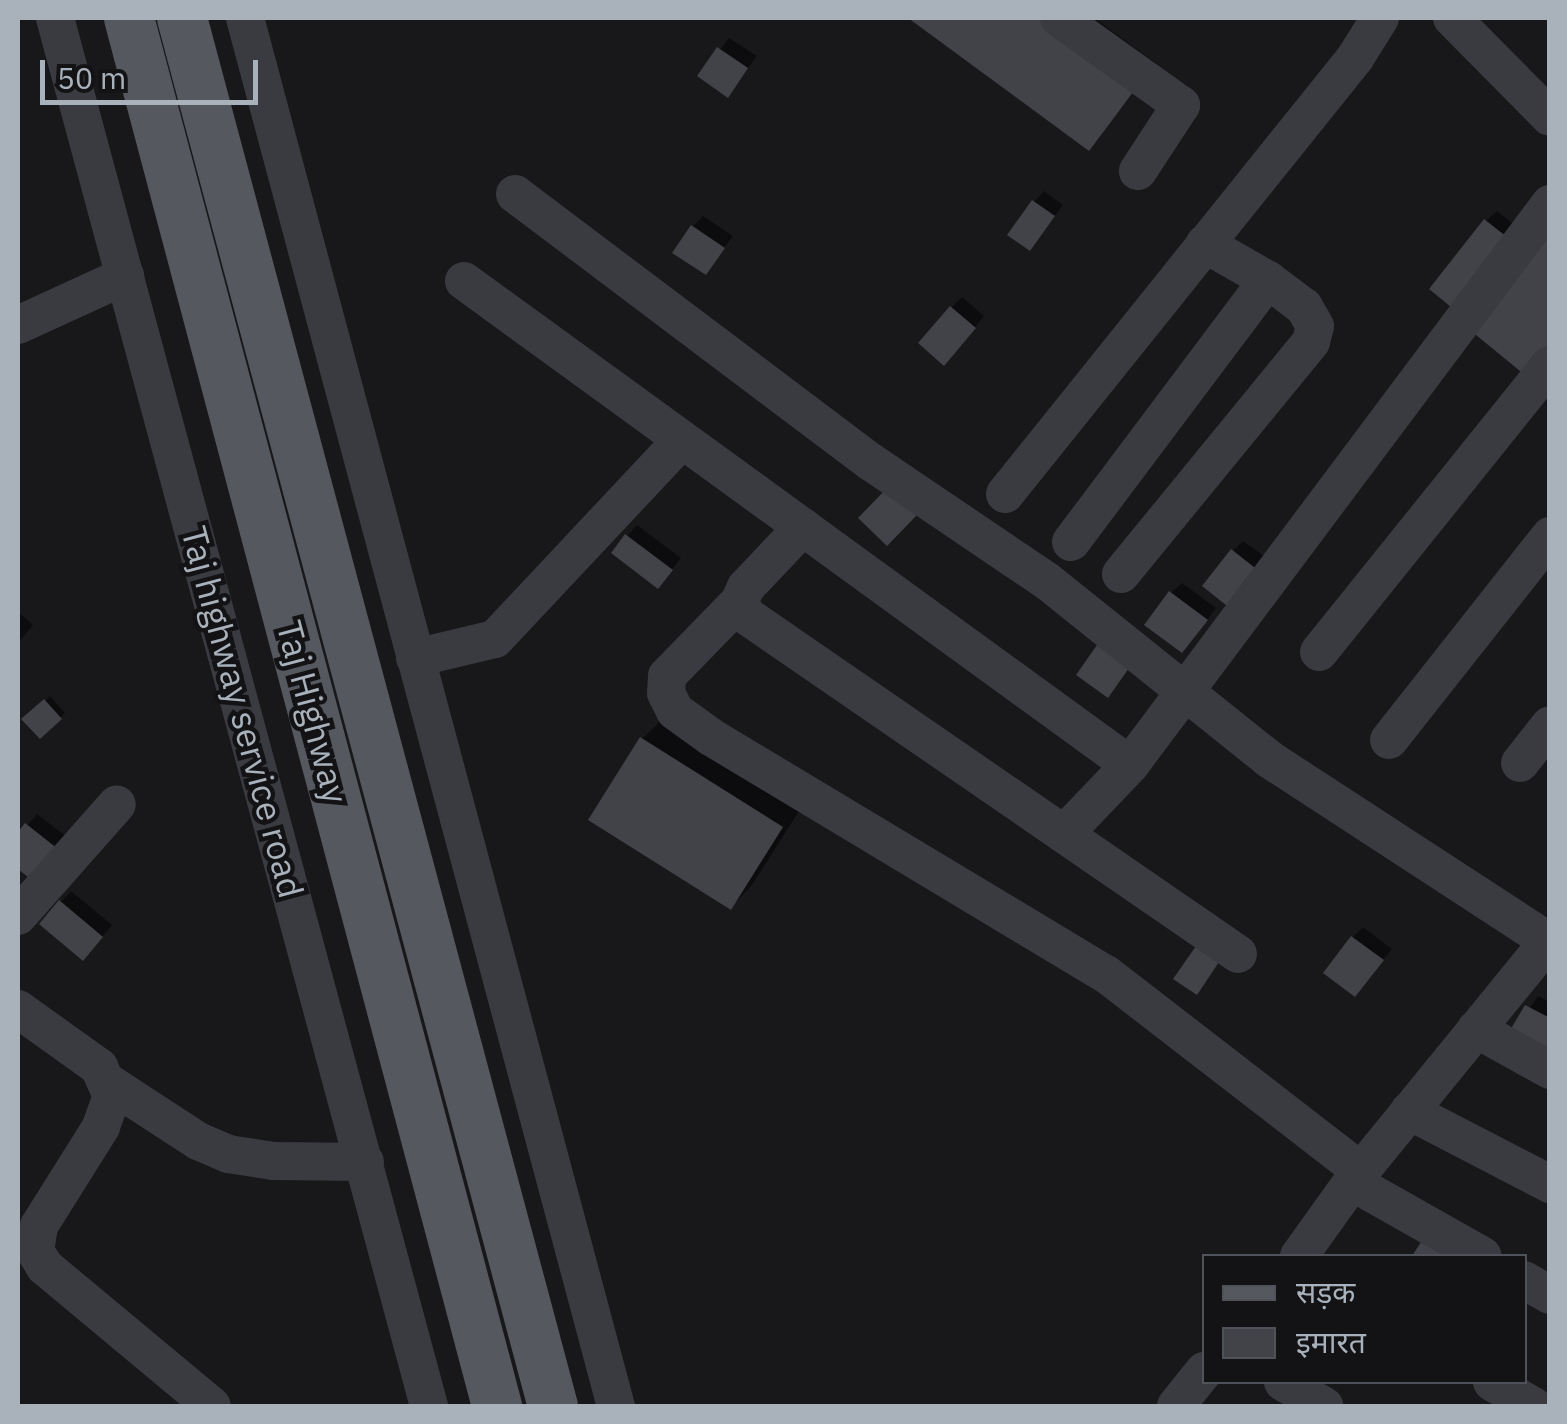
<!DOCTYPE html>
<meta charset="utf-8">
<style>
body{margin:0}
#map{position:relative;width:1567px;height:1424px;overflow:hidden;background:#18181b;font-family:"IBM Plex Sans","Noto Sans Devanagari",sans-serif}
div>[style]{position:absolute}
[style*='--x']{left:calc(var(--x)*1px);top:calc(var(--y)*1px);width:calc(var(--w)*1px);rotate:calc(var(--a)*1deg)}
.shadow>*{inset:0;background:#0007}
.building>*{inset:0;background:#424348}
.minor>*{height:38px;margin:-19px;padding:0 19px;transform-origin:19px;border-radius:19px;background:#393b40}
.major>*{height:50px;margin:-25px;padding:0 25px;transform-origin:25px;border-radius:25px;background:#55585f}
span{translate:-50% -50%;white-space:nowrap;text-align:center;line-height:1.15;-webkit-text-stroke:9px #131316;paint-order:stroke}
.street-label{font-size:35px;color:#a9b1bb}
.frame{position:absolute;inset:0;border:20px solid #a9b1bb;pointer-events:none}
.legend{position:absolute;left:1202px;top:1254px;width:325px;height:130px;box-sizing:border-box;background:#131316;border:2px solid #4f5258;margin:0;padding:12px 18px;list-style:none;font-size:30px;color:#a9b1bb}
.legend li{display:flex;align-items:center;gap:20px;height:50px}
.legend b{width:50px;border:2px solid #4f5258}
.scale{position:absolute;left:40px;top:60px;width:218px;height:45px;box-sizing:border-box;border:5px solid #a9b1bb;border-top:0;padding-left:12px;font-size:30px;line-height:35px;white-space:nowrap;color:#a9b1bb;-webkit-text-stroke:8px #131316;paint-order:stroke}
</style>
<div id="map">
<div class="shadow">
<i style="clip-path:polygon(912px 18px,1094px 18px,1157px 64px,1089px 148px)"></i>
<i style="clip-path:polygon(729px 38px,757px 56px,728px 94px,700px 76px)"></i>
<i style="clip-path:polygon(1044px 191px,1063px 205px,1030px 248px,1034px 202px)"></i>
<i style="clip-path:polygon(1497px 211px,1515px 225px,1461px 293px,1486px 221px)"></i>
<i style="clip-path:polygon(703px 216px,733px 236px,706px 272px,692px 227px)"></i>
<i style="clip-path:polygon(962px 297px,984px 316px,955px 352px,951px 308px)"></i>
<i style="clip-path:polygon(637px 525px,681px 558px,668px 575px,627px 536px)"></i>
<i style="clip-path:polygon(1243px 541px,1268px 559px,1241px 595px,1233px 551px)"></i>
<i style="clip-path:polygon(1182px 583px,1216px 608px,1192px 640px,1171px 593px)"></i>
<i style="clip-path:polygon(18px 612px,33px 625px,18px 643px)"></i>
<i style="clip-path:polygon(50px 696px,65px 713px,40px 735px,25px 719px)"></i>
<i style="clip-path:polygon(664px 718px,803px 805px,752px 885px,731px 907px,642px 739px)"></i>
<i style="clip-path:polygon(37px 814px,67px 837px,32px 878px,18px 866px,18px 836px)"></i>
<i style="clip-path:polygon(71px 891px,112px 925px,93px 948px,42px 923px)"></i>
<i style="clip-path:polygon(1363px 927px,1392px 949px,1355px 994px,1353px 937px)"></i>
<i style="clip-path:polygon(1538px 996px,1550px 1002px,1550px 1058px,1510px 1036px)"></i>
</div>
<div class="building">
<i style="clip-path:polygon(908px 18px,1043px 18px,1137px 87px,1089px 151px)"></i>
<i style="clip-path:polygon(717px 47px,748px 68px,728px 98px,697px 76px)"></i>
<i style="clip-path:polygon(1032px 200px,1055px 216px,1030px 251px,1007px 235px)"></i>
<i style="clip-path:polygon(1484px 219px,1507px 237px,1451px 307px,1429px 289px)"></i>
<i style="clip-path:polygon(691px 225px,725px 248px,706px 275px,672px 253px)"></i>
<i style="clip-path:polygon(1550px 233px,1550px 348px,1526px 376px,1470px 330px)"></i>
<i style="clip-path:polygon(950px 306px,976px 328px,944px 366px,918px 343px)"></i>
<i style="clip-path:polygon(890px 485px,919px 513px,887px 546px,858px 518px)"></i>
<i style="clip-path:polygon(625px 534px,673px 570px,658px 589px,611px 553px)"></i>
<i style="clip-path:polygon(1231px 549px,1259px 571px,1231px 609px,1202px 586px)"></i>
<i style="clip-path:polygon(1169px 591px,1208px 620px,1182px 653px,1144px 625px)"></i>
<i style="clip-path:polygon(1104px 635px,1136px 658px,1108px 698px,1076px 675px)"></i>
<i style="clip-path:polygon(44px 699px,62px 719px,40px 739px,21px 719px)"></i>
<i style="clip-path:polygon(640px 737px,783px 827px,731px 910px,588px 820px)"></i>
<i style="clip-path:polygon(25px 823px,58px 849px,33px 881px,18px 869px,18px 832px)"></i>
<i style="clip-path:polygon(59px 900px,103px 937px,83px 961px,39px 924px)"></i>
<i style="clip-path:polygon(1351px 936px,1384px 960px,1355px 997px,1323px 973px)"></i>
<i style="clip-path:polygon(1196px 946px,1219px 962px,1197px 995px,1173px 979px)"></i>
<i style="clip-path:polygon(1525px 1005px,1550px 1018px,1550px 1061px,1506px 1037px)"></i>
<i style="clip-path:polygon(1423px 1239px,1445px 1252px,1442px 1256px,1412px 1256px)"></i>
</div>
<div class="minor">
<i style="--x:55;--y:18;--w:1438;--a:74.92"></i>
<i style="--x:245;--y:18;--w:1437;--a:75.04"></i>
<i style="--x:1059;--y:18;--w:150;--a:35.5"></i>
<i style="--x:1181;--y:105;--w:79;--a:123.1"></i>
<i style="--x:1452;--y:18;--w:139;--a:45.3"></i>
<i style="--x:515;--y:194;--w:446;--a:37"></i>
<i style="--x:871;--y:462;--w:212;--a:34.1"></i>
<i style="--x:1047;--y:581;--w:285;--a:38.7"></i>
<i style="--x:1269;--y:759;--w:335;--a:33.1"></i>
<i style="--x:464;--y:281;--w:823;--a:36.01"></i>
<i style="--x:18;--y:325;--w:118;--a:-24.6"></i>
<i style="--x:1005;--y:494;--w:559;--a:-51.24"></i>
<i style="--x:1355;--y:58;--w:47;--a:-58"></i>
<i style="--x:803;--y:527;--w:83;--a:133.5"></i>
<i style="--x:746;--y:587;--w:17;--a:115"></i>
<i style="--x:739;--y:602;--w:16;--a:60"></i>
<i style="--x:747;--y:616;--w:596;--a:34.54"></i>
<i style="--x:1071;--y:542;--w:328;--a:-53.1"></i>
<i style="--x:1121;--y:574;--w:300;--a:-50.7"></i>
<i style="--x:1311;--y:342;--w:16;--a:-76"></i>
<i style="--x:1315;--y:326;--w:22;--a:-120"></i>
<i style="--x:1304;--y:307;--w:45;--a:-143.1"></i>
<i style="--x:1268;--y:280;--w:73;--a:-150.3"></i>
<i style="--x:739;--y:602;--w:103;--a:134.2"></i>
<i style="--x:667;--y:676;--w:17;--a:93"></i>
<i style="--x:666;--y:693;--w:20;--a:63"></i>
<i style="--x:675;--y:711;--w:44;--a:35.8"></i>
<i style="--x:711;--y:737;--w:461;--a:31"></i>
<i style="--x:1106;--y:974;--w:322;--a:37.7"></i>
<i style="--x:1319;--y:652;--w:368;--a:-51.2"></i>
<i style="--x:415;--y:658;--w:82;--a:-13.4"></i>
<i style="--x:495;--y:639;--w:273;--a:-46.8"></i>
<i style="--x:1389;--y:740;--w:260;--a:-51.7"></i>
<i style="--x:1520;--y:763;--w:48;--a:-51.7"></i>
<i style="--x:1064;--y:834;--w:95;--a:-46.3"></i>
<i style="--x:1130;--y:765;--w:701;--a:-53.18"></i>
<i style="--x:18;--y:916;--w:149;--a:-48.5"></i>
<i style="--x:18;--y:1009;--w:100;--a:35.6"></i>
<i style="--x:99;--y:1067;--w:32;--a:66"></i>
<i style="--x:112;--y:1096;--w:33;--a:110"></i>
<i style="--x:101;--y:1127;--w:117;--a:122.1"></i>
<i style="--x:39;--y:1226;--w:25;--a:99"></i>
<i style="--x:35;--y:1251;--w:19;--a:58"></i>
<i style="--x:45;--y:1267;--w:217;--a:39.8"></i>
<i style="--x:1476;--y:1029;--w:85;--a:29"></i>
<i style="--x:109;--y:1083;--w:106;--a:33.1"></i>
<i style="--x:198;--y:1141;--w:33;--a:23"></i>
<i style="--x:228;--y:1154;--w:46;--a:8.8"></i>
<i style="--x:273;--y:1161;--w:92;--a:0.6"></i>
<i style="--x:1409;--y:1111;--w:159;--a:27.4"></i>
<i style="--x:1352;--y:1182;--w:150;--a:29.5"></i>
<i style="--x:1299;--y:1256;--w:91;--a:-54.4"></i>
<i style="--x:1352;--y:1182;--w:313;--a:-50.8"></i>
<i style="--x:1524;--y:1280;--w:30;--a:30"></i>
<i style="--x:1283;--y:1382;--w:48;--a:30.3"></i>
<i style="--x:1492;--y:1382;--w:48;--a:30.3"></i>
<i style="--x:1176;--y:1406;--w:45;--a:-51.3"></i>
</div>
<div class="major">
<i style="--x:129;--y:18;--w:1436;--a:75.15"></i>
<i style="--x:182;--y:18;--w:1437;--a:75.04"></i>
</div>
<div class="street-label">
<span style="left:243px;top:712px;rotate:75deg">Taj highway service road</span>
<span style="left:313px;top:712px;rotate:75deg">Taj Highway</span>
</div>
<div class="frame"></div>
<ul class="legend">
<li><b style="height:12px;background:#55585f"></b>सड़क</li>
<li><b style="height:28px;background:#424348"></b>इमारत</li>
</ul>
<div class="scale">50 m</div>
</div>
